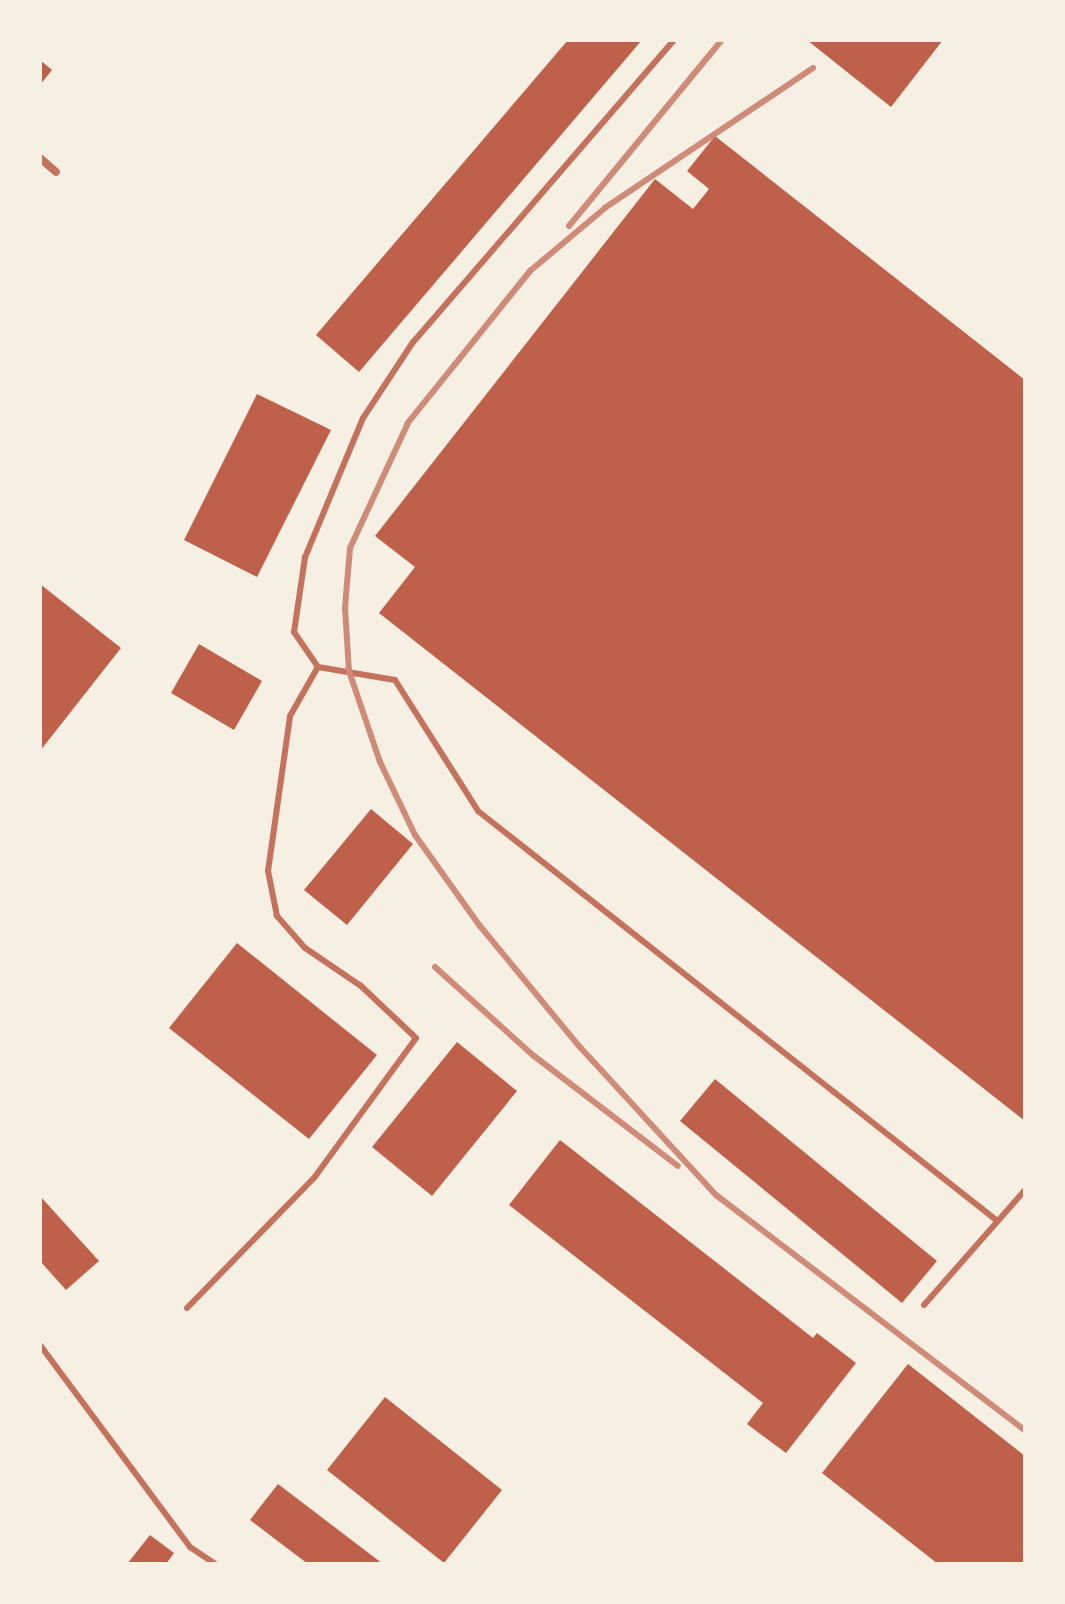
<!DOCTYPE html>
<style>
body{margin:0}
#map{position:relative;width:1065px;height:1604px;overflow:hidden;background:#f6efe4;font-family:"Source Sans 3",sans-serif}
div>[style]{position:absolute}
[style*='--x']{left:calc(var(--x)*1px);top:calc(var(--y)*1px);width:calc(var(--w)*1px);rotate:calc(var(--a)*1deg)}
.building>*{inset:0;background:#bf614a}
.service>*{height:6px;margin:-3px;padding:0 3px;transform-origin:3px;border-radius:3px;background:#c5725c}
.minor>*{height:8px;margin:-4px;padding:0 4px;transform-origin:4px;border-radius:4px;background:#c5725c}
.rail>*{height:6px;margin:-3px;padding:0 3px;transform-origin:3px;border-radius:3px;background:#cf8b77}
span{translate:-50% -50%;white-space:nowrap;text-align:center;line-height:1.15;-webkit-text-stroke:7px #f6efe4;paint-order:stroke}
.frame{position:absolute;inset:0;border:42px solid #f6efe4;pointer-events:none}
</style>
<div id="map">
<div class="building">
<i style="clip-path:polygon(568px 40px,642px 40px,359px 372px,316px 335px)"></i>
<i style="clip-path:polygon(807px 40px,943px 40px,891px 107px)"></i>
<i style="clip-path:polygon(40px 60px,52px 70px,40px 85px)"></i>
<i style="clip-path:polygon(715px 136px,1025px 380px,1025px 1121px,379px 613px,415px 567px,375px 536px,655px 179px,693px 209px,709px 189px,687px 171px)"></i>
<i style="clip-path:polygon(257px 394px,331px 430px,257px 577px,184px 540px)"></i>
<i style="clip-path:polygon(40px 584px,121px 648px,40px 751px)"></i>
<i style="clip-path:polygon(199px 644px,262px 681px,234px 730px,171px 693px)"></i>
<i style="clip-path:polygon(371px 809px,413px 844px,347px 925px,304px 890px)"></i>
<i style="clip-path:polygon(237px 943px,377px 1055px,309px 1139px,169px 1028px)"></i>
<i style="clip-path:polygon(457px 1042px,517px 1091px,432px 1196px,372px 1147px)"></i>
<i style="clip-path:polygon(715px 1079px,937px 1261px,902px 1303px,680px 1121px)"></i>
<i style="clip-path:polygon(560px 1140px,813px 1338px,817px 1333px,856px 1363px,786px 1453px,747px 1424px,763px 1403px,509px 1205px)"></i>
<i style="clip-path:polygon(40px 1196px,99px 1261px,66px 1290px,40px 1261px)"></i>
<i style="clip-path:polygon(908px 1364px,1025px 1456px,1025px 1564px,938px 1564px,822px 1473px)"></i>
<i style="clip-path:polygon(385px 1397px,502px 1490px,444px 1563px,327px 1470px)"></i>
<i style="clip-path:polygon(278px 1484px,383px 1564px,308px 1564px,250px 1520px)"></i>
<i style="clip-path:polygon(150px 1535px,174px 1553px,166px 1564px,127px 1564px)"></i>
</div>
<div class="service">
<i style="--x:674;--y:40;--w:399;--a:130.8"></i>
<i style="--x:413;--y:342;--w:91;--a:123.3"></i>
<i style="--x:363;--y:418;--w:151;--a:112.6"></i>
<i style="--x:305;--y:557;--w:76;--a:98.3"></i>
<i style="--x:294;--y:632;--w:42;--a:55.6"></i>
<i style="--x:318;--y:667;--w:78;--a:9.6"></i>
<i style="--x:395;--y:680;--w:155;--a:57.6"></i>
<i style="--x:478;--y:811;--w:660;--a:38.29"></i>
<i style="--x:924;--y:1305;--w:153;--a:-48.7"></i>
<i style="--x:187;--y:1308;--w:182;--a:-45.7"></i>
<i style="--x:314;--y:1178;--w:173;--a:-53.9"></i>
<i style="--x:416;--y:1038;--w:76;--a:-136.6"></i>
<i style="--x:361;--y:986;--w:68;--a:-145.8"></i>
<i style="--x:305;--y:948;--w:43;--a:-131.2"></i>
<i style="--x:277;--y:916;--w:46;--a:-101.3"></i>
<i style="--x:268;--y:871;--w:157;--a:-81.9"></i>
<i style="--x:290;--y:716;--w:56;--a:-60.3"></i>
<i style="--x:40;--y:1345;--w:252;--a:53.4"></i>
<i style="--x:190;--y:1547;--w:30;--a:34"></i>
</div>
<div class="minor">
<i style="--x:40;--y:158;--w:21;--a:41"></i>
</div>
<div class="rail">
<i style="--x:813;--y:68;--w:251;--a:146.1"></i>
<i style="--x:605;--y:208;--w:98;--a:140"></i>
<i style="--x:530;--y:271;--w:195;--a:128.8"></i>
<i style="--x:408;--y:423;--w:138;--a:114.9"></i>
<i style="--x:350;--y:548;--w:60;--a:94.8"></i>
<i style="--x:345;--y:608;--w:63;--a:86.4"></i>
<i style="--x:349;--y:671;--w:96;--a:71.2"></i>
<i style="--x:380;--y:762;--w:81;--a:64.4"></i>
<i style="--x:415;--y:835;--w:112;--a:54.5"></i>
<i style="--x:480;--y:926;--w:156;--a:50.5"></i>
<i style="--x:579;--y:1046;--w:202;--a:47.4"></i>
<i style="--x:716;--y:1195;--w:388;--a:37.3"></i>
<i style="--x:569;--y:226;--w:241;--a:-50.6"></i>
<i style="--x:435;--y:967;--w:133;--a:42"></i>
<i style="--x:534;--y:1056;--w:181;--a:37.4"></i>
</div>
<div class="frame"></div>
</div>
